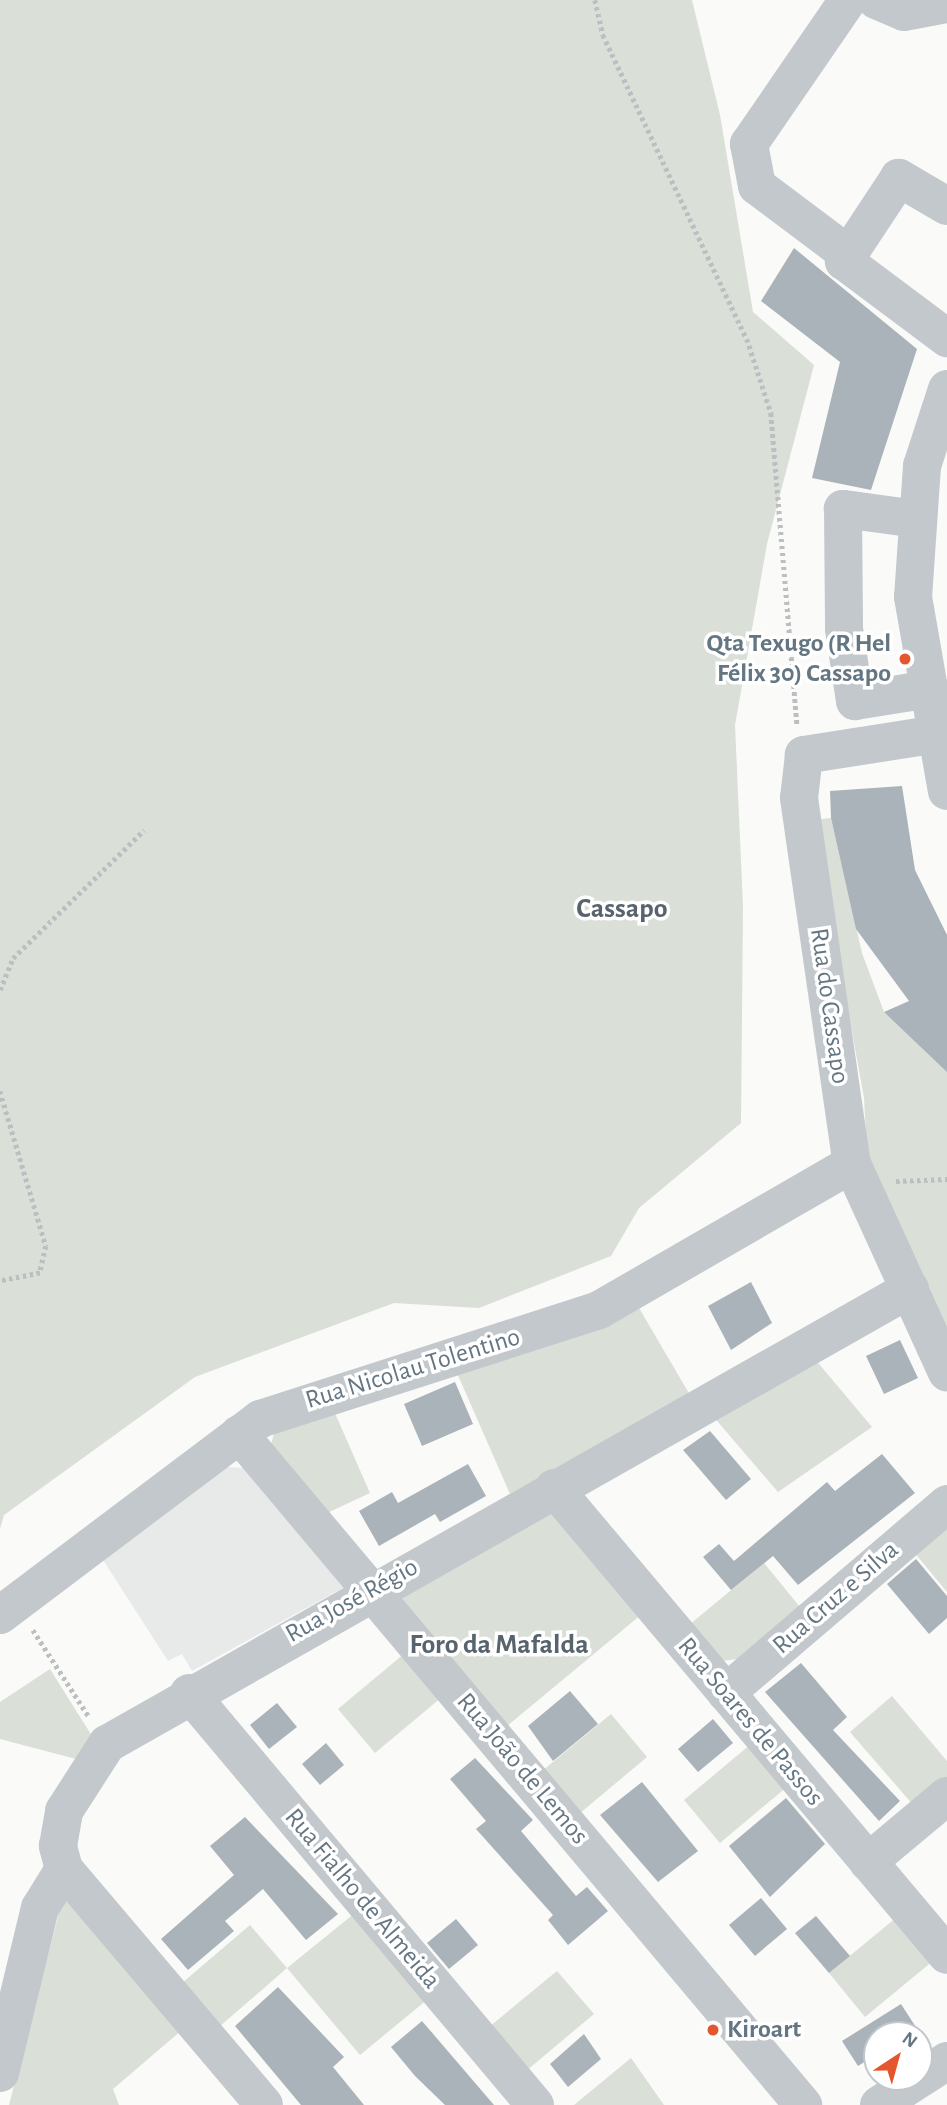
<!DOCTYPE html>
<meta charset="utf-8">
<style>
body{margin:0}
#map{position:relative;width:947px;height:2105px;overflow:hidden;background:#fafaf8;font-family:"Alegreya Sans",sans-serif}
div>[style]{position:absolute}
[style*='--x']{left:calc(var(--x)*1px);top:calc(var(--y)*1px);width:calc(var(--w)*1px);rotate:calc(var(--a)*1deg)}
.built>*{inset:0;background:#e8e9e9}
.green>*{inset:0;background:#dadfd7}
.building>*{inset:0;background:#aab3b9}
.path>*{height:4.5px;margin-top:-2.25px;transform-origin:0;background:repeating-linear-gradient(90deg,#bbbfc2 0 3.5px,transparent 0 7px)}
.minor>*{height:38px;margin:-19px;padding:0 19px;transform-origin:19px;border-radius:19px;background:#c3c8cc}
.dots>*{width:19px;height:19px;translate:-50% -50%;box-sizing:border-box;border:4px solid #fff;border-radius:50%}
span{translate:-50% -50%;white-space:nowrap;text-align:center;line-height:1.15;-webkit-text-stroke:7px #fff;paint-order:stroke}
.poi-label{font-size:26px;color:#657683;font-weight:700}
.right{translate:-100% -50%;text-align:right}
.left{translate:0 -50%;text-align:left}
.street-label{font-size:26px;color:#657683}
.neighbourhood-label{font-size:28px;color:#57646e;font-weight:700}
.north{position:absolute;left:863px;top:2021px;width:70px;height:70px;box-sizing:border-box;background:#fff;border:2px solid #c1c8cd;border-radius:50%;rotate:36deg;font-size:19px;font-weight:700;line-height:28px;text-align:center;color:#657683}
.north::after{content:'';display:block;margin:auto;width:24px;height:32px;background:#e4572e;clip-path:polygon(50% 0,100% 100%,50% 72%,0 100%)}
</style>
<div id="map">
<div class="built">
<i style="clip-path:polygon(225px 1467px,249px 1468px,348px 1585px,192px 1671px,182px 1654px,168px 1661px,103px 1560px)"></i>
</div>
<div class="green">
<i style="clip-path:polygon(0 0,692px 0,720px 115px,753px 312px,814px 365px,767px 544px,735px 725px,743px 907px,741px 1123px,639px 1208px,611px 1256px,479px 1308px,394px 1303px,195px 1377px,4px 1515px,0 1529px)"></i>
<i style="clip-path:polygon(831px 818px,862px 953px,884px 1012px,947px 1068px,947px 1340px,867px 1153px,864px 1098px,814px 820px)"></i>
<i style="clip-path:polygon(639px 1308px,690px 1395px,510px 1494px,457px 1373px)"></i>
<i style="clip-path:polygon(814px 1358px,872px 1427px,778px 1492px,712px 1415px)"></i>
<i style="clip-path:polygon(334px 1411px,370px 1493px,325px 1514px,270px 1448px,275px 1430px)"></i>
<i style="clip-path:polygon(543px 1509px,561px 1518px,642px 1614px,506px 1727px,402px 1604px,406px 1586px)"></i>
<i style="clip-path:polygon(947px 1522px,947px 1592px,913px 1551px)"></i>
<i style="clip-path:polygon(764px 1563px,800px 1607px,737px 1659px,722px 1661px,689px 1625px)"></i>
<i style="clip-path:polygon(405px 1653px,442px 1697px,375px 1753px,338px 1709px)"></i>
<i style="clip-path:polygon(50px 1669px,92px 1736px,76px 1759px,0 1739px,0 1702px)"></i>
<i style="clip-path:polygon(892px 1696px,947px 1761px,947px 1779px,914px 1806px,850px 1732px)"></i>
<i style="clip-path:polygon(611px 1714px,647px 1757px,579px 1814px,542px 1771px)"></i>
<i style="clip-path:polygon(751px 1744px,788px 1786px,720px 1843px,684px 1800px)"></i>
<i style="clip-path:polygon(63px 1897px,182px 2030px,113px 2089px,119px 2105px,9px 2105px)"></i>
<i style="clip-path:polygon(355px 1913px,428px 1999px,360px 2055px,287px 1968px,219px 2027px,182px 1983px,250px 1925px,287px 1968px)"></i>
<i style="clip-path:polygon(897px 1917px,934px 1960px,865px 2017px,829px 1973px)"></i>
<i style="clip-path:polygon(557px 1971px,594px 2014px,526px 2071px,489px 2027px)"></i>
<i style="clip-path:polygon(631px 2058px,664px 2105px,574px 2105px)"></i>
</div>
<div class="building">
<i style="clip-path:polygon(794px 248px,917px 349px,871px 490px,812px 478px,840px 362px,761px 301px)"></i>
<i style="clip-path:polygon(902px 786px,915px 870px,947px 935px,947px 1072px,884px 1012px,909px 1001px,856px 929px,831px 818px,830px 791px)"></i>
<i style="clip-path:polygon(751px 1282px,772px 1323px,731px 1350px,708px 1306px)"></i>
<i style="clip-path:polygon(900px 1340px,918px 1378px,884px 1394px,866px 1356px)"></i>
<i style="clip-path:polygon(455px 1382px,473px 1424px,422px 1446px,404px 1404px)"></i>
<i style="clip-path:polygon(710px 1431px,751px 1479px,726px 1500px,683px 1450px)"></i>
<i style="clip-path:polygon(882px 1454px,915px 1493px,798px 1585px,773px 1556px,731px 1590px,703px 1557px,719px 1544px,734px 1561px,827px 1482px,835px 1491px)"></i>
<i style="clip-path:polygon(468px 1464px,486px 1496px,440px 1522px,435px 1514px,379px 1546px,359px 1511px,392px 1492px,398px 1503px)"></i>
<i style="clip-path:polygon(916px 1559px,947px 1596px,947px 1618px,929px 1634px,887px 1584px)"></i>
<i style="clip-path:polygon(801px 1663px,847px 1717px,833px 1730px,900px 1801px,879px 1821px,765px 1692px)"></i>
<i style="clip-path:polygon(570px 1691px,598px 1724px,553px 1761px,528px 1726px)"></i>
<i style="clip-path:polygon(277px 1703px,297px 1727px,269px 1749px,250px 1725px)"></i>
<i style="clip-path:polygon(713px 1719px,733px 1743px,698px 1772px,678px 1749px)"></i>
<i style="clip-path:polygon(326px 1743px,344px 1765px,320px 1785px,302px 1764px)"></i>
<i style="clip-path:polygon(475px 1758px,533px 1820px,521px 1831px,576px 1896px,587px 1887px,608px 1911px,568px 1945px,548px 1920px,553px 1915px,476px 1829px,486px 1821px,450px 1779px)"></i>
<i style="clip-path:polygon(642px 1782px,698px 1851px,658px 1882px,600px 1815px)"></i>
<i style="clip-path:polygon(786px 1798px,825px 1844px,770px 1897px,729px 1846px)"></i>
<i style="clip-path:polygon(245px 1817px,338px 1914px,306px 1940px,263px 1889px,225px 1921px,234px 1931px,188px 1970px,161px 1939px,234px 1875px,210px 1846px)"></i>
<i style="clip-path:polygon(761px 1898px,787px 1929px,755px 1956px,729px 1925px)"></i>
<i style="clip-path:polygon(816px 1916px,850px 1956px,829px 1973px,795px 1933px)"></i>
<i style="clip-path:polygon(456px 1919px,478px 1945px,449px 1969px,427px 1943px)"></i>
<i style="clip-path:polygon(278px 1987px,344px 2057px,333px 2067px,364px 2105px,301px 2105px,235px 2026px)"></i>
<i style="clip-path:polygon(901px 2004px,921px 2035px,877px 2035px,877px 2054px,858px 2066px,842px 2041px)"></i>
<i style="clip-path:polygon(422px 2021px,494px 2105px,445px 2105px,415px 2076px,391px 2047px)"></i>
<i style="clip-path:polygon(584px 2034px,601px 2059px,568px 2087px,550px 2064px)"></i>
</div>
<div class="path">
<i style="--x:595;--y:0;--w:36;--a:77"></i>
<i style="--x:603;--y:35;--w:336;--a:64.7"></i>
<i style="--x:747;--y:339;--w:78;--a:72"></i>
<i style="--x:771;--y:413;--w:312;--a:85.2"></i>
<i style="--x:0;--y:990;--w:35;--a:-68"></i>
<i style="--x:13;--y:958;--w:183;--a:-44.3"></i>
<i style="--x:0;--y:1091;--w:162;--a:73.5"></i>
<i style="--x:46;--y:1246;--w:28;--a:103"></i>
<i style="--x:40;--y:1273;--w:41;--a:168.7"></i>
<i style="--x:896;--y:1181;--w:51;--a:-2.2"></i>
<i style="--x:33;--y:1630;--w:103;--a:57.2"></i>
</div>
<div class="minor">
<i style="--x:876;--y:0;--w:30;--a:23"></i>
<i style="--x:904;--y:12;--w:44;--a:-10.5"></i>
<i style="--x:947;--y:206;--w:56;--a:-149.7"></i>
<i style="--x:899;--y:178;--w:100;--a:123.5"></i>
<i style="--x:844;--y:261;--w:129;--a:36.8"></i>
<i style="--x:845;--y:252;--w:110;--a:-143.1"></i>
<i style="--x:757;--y:186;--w:43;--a:-100.8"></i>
<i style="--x:749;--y:144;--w:175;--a:-55.5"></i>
<i style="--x:947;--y:389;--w:81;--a:108"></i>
<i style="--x:922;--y:466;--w:131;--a:93.9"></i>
<i style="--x:913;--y:597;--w:197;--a:80.1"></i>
<i style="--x:917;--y:519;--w:75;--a:-172.3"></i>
<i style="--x:843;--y:509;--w:120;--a:89.5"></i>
<i style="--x:844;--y:629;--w:73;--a:81.3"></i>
<i style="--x:855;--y:701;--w:76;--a:-9.1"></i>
<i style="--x:938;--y:734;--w:136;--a:171.1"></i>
<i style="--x:804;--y:755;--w:43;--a:96.6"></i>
<i style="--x:799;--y:798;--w:370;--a:81.8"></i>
<i style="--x:852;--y:1164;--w:229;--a:65.5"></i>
<i style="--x:239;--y:1434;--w:877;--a:49.95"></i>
<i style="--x:554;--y:1488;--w:610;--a:49.92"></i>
<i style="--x:0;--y:1615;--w:326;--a:-37"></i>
<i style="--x:260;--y:1419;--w:356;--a:-17.8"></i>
<i style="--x:599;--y:1310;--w:292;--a:-30"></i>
<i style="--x:189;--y:1693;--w:538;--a:49.98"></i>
<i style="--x:726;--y:1693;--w:291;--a:-40.5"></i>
<i style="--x:868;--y:1862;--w:103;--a:-39.9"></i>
<i style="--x:64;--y:1869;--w:309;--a:49.7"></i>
<i style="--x:0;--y:2073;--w:170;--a:-76.4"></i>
<i style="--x:40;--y:1908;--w:46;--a:-58.4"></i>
<i style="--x:64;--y:1869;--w:24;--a:-105"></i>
<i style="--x:58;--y:1846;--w:36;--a:-80"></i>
<i style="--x:64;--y:1811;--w:80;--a:-57.3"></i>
<i style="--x:107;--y:1744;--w:923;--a:-29.54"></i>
<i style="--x:879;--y:2105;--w:81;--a:-32.9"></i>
</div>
<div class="dots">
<i style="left:905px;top:659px;background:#e4572e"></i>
<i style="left:713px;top:2030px;background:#e4572e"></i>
</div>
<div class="poi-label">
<span class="right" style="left:891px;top:659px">Qta Texugo (R Hel<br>Félix 30) Cassapo</span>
<span class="left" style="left:727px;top:2030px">Kiroart</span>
</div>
<div class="street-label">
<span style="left:829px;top:1006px;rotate:82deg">Rua do Cassapo</span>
<span style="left:413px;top:1369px;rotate:-17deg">Rua Nicolau Tolentino</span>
<span style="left:836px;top:1598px;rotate:-41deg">Rua Cruz e Silva</span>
<span style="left:352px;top:1601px;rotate:-29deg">Rua José Régio</span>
<span style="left:750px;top:1722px;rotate:50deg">Rua Soares de Passos</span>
<span style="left:522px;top:1769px;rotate:50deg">Rua João de Lemos</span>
<span style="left:362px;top:1899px;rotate:50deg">Rua Fialho de Almeida</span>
</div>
<div class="neighbourhood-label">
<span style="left:622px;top:909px">Cassapo</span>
<span style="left:499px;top:1645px">Foro da Mafalda</span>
</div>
<div class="north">N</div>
</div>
